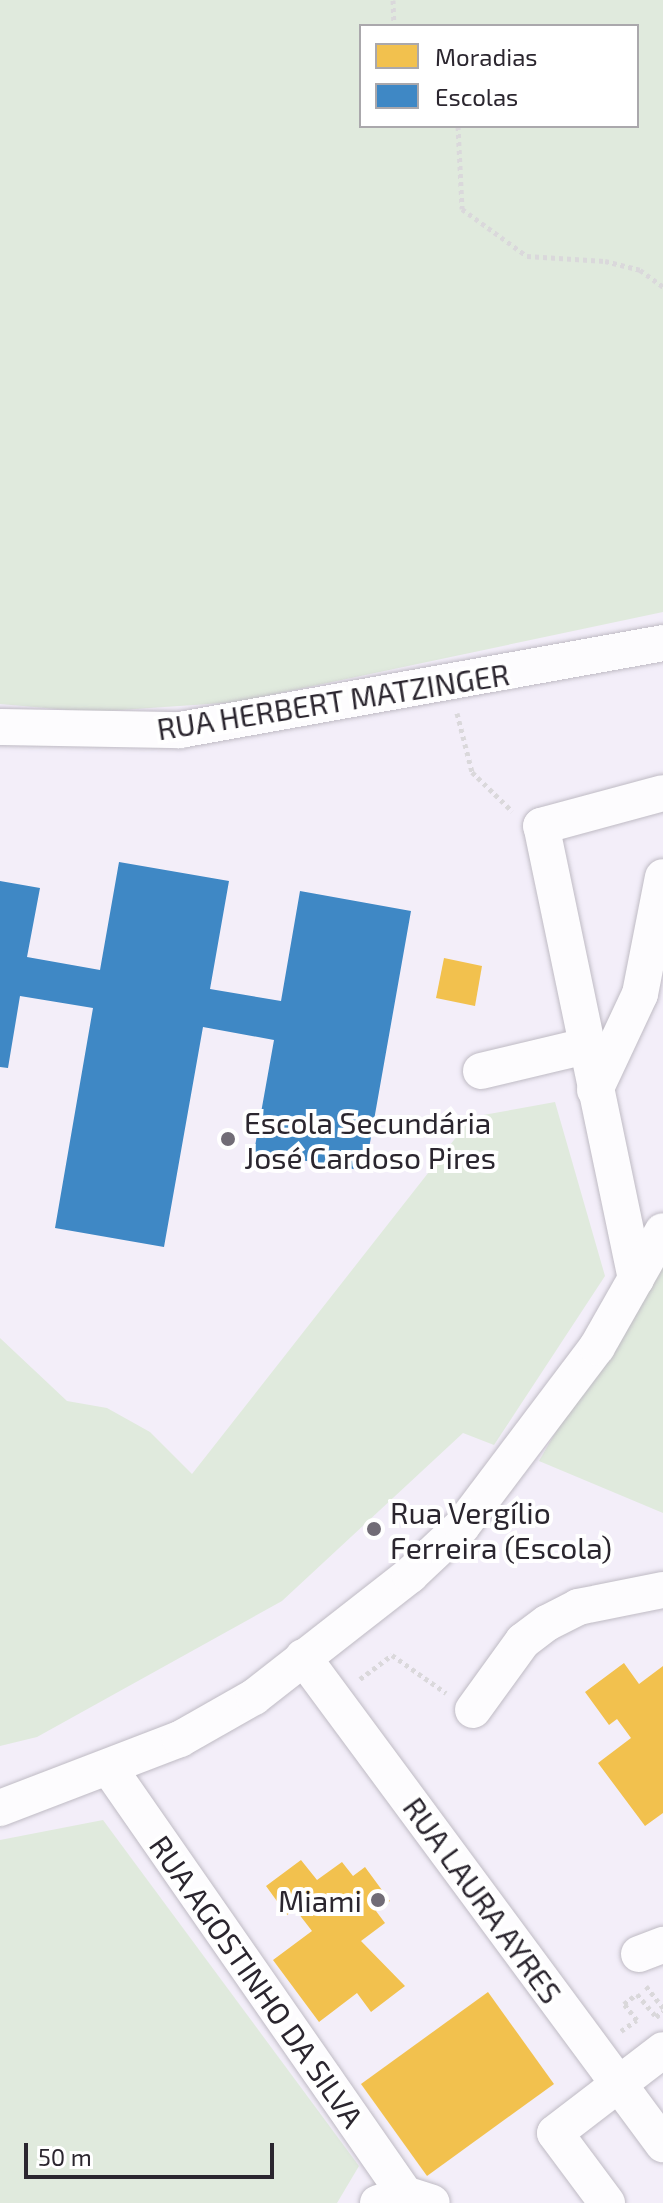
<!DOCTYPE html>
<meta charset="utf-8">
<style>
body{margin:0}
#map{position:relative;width:663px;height:2203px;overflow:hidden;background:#f3eef9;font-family:"Exo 2",sans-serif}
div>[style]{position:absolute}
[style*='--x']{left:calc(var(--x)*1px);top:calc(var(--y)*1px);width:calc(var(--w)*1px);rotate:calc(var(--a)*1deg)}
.green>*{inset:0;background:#e0eadd}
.homes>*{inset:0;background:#f2c14e}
.schools>*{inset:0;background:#3f88c5}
.path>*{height:5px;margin-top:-2.5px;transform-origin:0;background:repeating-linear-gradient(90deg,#dad8db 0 4px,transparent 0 8px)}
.roads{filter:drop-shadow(0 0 2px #bfbbc4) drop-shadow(0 0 2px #bfbbc4)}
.minor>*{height:36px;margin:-18px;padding:0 18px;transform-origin:18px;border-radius:18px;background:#fdfcfe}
.dots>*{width:22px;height:22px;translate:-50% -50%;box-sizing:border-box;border:4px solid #fff;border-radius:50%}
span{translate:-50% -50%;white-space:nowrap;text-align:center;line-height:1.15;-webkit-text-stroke:8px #fff;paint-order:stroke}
.street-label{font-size:30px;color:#2b262f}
.poi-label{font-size:30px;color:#2b262f}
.left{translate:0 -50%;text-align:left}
.right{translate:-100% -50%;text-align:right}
.legend{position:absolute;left:359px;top:24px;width:280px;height:104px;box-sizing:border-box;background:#fff;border:2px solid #aaa8ac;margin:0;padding:10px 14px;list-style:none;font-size:24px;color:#2b262f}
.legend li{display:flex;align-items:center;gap:16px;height:40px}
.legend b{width:40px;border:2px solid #aaa8ac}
.scale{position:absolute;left:24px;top:2143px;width:250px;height:36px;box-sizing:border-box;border:4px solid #2b262f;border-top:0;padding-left:10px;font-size:24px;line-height:28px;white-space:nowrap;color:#2b262f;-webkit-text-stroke:6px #fff;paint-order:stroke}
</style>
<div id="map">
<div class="green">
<i style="clip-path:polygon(evenodd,0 0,663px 0,663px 612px,238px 702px,91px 712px,0 704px,0 0,361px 26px,637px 26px,637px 126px,361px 126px,361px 26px)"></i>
<i style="clip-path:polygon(555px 1102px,605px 1276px,494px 1445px,463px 1433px,282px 1601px,37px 1737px,0 1746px,0 1338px,67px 1401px,107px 1408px,150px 1432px,192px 1474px,472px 1117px)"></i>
<i style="clip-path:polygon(663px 1245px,663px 1513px,539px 1461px)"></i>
<i style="clip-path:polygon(103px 1820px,359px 2166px,337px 2203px,0 2203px,0 1840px)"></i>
</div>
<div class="homes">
<i style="clip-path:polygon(444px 958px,482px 966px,475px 1006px,436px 998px)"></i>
<i style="clip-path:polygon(624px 1663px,639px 1684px,663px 1666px,663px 1813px,645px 1826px,598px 1763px,631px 1738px,617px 1719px,609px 1725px,585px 1692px)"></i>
<i style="clip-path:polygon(301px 1860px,317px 1880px,342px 1862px,353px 1876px,365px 1867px,390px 1901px,376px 1911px,385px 1923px,361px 1941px,405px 1986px,371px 2012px,357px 1993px,319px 2022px,273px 1960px,312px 1931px,295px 1909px,287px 1915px,266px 1886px)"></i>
<i style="clip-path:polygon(488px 1992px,554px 2084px,427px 2176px,361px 2084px)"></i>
</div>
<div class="schools">
<i style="clip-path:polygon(119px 862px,229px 881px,210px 989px,281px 1001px,300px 891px,411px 911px,365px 1171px,254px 1152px,274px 1040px,203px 1027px,164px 1247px,55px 1228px,93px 1008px,20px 996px,8px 1068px,0 1067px,0 881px,40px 888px,27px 957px,100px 970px)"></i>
</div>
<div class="path">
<i style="--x:393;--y:0;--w:26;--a:88"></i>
<i style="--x:458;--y:126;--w:83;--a:87.2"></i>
<i style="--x:462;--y:209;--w:80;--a:35.9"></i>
<i style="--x:527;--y:256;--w:78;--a:3.7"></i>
<i style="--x:605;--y:261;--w:36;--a:14"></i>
<i style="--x:640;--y:270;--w:29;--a:36"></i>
<i style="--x:457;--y:713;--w:61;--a:75.7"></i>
<i style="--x:472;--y:772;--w:56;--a:44.3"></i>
<i style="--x:360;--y:1679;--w:40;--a:-37"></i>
<i style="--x:392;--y:1655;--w:66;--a:35.1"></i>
<i style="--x:646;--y:1986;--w:28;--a:52"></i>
<i style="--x:621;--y:2031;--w:19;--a:-35"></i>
<i style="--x:637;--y:2020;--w:21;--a:-129"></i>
<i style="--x:624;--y:2004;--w:16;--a:-38"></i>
<i style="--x:637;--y:1994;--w:30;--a:50"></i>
<i style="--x:656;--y:2017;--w:9;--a:-41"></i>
</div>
<div class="roads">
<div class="minor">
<i style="--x:0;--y:727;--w:180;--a:1"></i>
<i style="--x:180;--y:730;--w:491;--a:-10.2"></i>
<i style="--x:481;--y:1071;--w:108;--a:-13.4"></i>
<i style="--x:595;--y:1090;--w:106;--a:-64.9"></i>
<i style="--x:640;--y:994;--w:119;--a:-78.9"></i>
<i style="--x:636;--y:1279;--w:463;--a:-101.8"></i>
<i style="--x:541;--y:826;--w:126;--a:-15.1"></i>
<i style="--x:303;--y:1657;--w:606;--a:53.53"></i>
<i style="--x:473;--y:1710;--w:85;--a:-54.1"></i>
<i style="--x:523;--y:1641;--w:30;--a:-37"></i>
<i style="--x:547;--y:1623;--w:35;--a:-27"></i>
<i style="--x:578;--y:1607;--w:87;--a:-11.3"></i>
<i style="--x:109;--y:1768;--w:519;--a:55.21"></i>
<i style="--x:0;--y:1808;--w:193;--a:-21"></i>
<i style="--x:180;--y:1739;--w:85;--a:-29.6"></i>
<i style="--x:254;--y:1697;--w:198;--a:-38"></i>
<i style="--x:410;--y:1575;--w:71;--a:-43.3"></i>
<i style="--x:462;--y:1526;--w:224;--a:-53"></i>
<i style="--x:597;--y:1347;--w:133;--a:-60.4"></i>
<i style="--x:639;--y:1954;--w:26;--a:-21"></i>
<i style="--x:378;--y:2203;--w:28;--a:-18"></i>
<i style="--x:405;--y:2194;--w:28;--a:18"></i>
<i style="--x:607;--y:2203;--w:87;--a:-126.6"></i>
<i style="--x:555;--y:2133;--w:136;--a:-37.5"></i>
</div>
</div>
<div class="dots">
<i style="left:228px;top:1139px;background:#716c76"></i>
<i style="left:374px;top:1529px;background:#716c76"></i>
<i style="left:378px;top:1900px;background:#716c76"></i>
</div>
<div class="street-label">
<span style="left:333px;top:701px;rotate:-9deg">RUA HERBERT MATZINGER</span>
<span style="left:483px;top:1900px;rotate:54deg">RUA LAURA AYRES</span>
<span style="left:257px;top:1981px;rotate:55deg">RUA AGOSTINHO DA SILVA</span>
</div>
<div class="poi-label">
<span class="left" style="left:244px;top:1139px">Escola Secundária<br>José Cardoso Pires</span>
<span class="left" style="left:390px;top:1529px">Rua Vergílio<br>Ferreira (Escola)</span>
<span class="right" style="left:362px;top:1900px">Miami</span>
</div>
<ul class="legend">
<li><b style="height:22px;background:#f2c14e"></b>Moradias</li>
<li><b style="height:22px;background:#3f88c5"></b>Escolas</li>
</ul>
<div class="scale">50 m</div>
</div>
